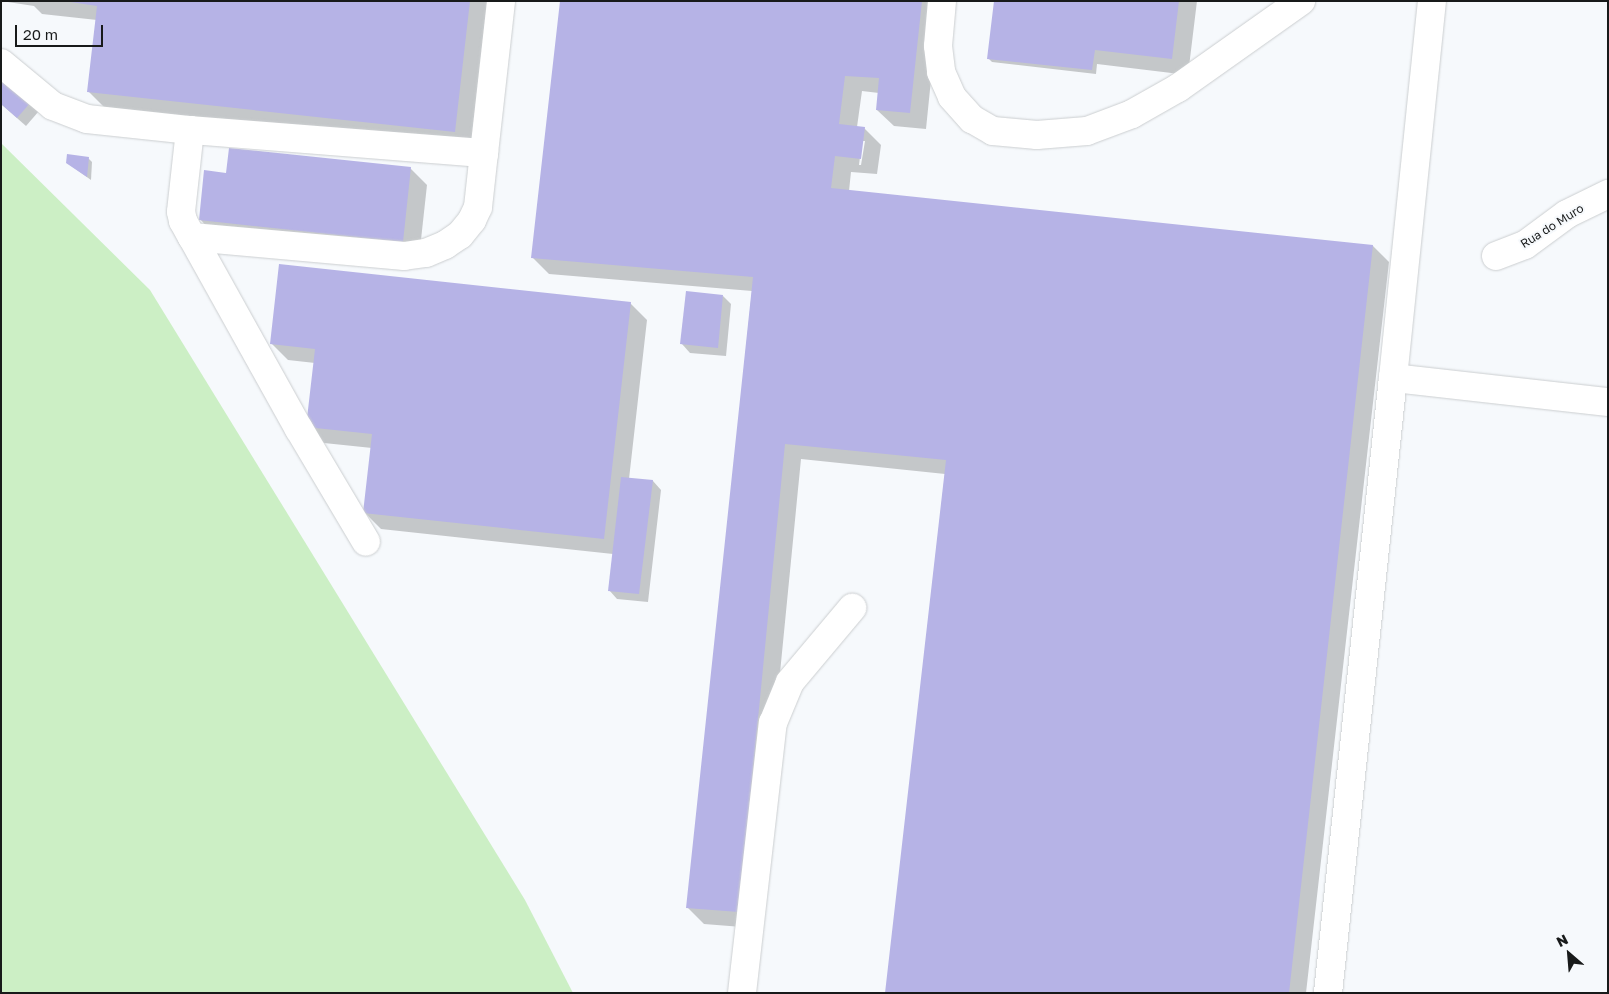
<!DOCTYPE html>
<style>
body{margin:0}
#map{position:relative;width:1609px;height:994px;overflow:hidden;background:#f6f9fc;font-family:"Golos Text",sans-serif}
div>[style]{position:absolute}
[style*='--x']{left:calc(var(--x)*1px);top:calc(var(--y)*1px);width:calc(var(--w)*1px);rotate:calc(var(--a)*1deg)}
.green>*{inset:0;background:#ccefc5}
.shadow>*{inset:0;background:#0003}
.building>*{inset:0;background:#b6b3e6}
.roads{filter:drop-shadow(0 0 1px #cbced0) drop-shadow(0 0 1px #cbced0)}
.minor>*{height:28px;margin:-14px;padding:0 14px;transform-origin:14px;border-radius:14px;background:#fff}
span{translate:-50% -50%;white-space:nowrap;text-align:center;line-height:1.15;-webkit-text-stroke:4px #f6f9fc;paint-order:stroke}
.street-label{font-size:12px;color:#181a1a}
.frame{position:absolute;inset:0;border:2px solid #181a1a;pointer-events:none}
.north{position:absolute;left:1544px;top:929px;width:50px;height:50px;-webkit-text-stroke:4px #f6f9fc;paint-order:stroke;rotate:333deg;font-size:14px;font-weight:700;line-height:20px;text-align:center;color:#181a1a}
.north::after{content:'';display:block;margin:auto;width:18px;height:22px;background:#181a1a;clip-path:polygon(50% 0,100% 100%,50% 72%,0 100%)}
.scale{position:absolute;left:15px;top:25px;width:88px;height:22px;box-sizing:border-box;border:2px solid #181a1a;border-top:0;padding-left:6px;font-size:15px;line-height:18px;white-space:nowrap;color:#181a1a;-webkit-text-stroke:4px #f6f9fc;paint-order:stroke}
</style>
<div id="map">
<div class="green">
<i style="clip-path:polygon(1px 143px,150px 290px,525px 900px,573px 993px,1px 993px)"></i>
</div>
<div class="shadow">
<i style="clip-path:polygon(1px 1px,488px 1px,471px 148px,105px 108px,89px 92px,97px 20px,42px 14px,34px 6px)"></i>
<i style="clip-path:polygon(evenodd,561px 1px,939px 1px,926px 129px,894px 126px,877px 110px,879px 93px,862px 91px,857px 127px,864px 128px,881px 145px,877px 174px,851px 172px,849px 191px,1373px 246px,1389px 262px,1306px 993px,886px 993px,945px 474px,801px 459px,755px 928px,704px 924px,688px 908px,752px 291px,549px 274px,533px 258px,561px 1px,862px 141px,865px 141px,861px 165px,859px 165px,862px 141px)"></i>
<i style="clip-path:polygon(995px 1px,1197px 1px,1188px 75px,1097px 64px,1096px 74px,992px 62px,988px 58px)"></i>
<i style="clip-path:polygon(1px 77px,39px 111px,26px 126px,1px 104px)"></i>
<i style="clip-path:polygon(88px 158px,92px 162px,91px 180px,67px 163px)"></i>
<i style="clip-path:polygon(410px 168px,427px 185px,419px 258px,208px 228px,200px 219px,227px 175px)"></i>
<i style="clip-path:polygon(723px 296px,731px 304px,726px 356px,690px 353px,682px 344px)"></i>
<i style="clip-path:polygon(630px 303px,647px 320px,629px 479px,653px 481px,661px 490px,648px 602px,617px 599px,609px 590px,613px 554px,381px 529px,364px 512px,372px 448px,324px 443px,307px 426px,315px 363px,288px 360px,271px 343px)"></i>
</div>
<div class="building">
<i style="clip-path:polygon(64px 1px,470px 1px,455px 132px,87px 92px,97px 6px)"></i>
<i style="clip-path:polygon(560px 1px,922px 1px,910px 113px,876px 110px,879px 78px,845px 76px,839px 124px,865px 127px,861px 159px,835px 156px,831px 188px,1373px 245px,1289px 993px,885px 993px,946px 460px,785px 444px,739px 912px,686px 908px,753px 277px,531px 258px)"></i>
<i style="clip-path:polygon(994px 1px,1179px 1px,1172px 59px,1095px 50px,1092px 70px,987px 59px)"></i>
<i style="clip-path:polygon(1px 76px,31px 102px,17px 118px,1px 104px)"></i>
<i style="clip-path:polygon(229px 148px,411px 167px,403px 242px,199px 220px,204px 170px,226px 173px)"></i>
<i style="clip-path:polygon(67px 154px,89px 157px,87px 177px,66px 163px)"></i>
<i style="clip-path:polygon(279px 264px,631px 302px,604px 539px,363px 513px,372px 434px,306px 427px,315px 349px,270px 344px)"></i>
<i style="clip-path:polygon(686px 291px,723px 295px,718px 348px,680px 344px)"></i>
<i style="clip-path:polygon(621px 477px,653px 480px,639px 594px,608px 591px)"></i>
</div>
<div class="roads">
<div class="minor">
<i style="--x:942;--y:1;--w:45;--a:95.1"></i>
<i style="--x:938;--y:46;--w:26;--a:83"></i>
<i style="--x:941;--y:72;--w:27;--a:66"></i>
<i style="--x:952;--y:97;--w:30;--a:48"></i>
<i style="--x:972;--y:119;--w:24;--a:30"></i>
<i style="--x:993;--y:131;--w:44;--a:5.2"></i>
<i style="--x:1037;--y:135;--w:50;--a:-4.6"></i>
<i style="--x:1087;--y:131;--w:48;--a:-20.7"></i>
<i style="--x:1132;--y:114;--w:53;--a:-29.5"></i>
<i style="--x:1178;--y:88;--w:151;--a:-35.3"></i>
<i style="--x:1;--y:63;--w:67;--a:39.6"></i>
<i style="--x:53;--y:106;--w:36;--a:21"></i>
<i style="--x:87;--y:119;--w:104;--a:6.1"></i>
<i style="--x:190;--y:130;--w:295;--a:4.5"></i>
<i style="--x:484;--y:153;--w:153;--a:-83.6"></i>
<i style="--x:190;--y:130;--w:82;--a:96.3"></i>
<i style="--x:181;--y:212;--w:9;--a:77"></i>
<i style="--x:183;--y:221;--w:18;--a:61"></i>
<i style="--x:192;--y:237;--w:213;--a:5.1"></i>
<i style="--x:404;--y:256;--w:22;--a:-8"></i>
<i style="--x:426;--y:253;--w:21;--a:-23"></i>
<i style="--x:445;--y:245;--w:18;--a:-34"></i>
<i style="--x:460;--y:235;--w:19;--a:-51"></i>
<i style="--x:472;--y:220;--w:14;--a:-65"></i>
<i style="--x:478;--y:207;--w:54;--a:-83.7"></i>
<i style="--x:192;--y:237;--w:220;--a:60.9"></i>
<i style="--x:299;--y:429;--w:131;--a:59.3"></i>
<i style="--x:1496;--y:256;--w:31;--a:-21"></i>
<i style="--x:1525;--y:245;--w:52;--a:-36.4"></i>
<i style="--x:1567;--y:214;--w:46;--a:-26"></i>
<i style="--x:1393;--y:378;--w:379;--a:-84.1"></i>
<i style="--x:742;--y:993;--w:272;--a:-83.5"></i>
<i style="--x:773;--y:723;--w:44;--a:-67.5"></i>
<i style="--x:790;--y:682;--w:97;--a:-50"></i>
<i style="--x:1328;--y:993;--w:618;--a:-83.97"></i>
<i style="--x:1393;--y:378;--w:216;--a:6.4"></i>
</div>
</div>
<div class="street-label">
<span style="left:1552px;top:226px;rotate:-32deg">Rua do Muro</span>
</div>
<div class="frame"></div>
<div class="north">N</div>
<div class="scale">20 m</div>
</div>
